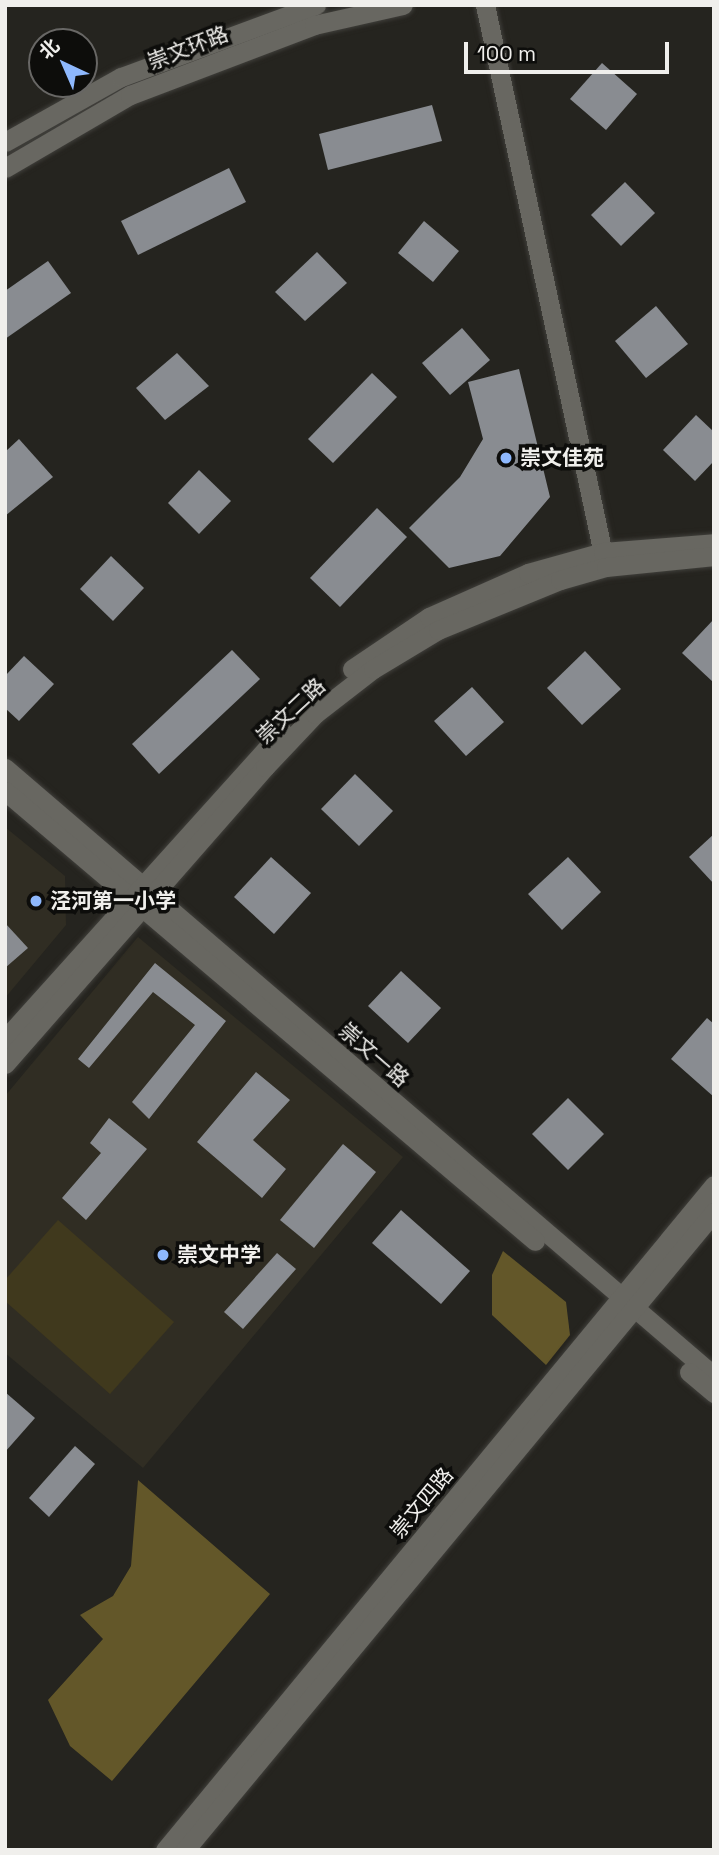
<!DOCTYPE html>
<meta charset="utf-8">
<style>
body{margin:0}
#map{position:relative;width:719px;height:1855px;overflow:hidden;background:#25241f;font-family:"Space Grotesk","Noto Sans SC",sans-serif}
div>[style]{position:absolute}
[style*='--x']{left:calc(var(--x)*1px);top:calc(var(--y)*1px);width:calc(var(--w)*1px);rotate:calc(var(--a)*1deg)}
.built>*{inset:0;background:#302d23}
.green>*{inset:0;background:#40391d}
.forest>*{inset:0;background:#635729}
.building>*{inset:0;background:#898c91}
.roads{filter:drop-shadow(0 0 2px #403f3b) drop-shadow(0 0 2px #403f3b)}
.minor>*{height:19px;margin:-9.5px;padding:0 9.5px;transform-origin:9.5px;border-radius:9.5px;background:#686761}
.dots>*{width:19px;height:19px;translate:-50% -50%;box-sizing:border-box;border:4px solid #0d0d0b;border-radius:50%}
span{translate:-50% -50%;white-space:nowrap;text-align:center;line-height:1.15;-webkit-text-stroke:7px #0d0d0b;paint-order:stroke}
.street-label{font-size:21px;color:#f0efec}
.poi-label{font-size:21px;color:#f0efec;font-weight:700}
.left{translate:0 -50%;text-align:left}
.frame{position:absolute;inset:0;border:7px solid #f0efec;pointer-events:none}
.north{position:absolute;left:28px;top:28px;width:70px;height:70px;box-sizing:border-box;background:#0d0d0b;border:2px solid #686765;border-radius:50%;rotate:316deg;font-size:19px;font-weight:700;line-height:28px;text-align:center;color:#f0efec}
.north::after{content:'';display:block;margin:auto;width:24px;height:32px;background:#8eb8fd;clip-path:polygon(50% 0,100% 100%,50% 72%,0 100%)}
.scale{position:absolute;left:464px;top:42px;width:205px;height:32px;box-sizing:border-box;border:4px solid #f0efec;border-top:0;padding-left:9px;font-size:21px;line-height:24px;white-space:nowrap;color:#f0efec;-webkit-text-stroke:5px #0d0d0b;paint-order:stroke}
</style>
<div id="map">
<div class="built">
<i style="clip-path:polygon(5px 827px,65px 876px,66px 925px,5px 998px)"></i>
<i style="clip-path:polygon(138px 937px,403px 1157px,143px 1468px,5px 1353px,5px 1096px)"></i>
</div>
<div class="green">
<i style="clip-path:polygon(58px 1220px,174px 1322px,110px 1394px,5px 1301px,5px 1280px)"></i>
</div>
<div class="forest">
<i style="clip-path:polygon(503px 1251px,566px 1302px,570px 1335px,546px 1365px,492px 1315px,492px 1275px)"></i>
<i style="clip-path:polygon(138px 1480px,270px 1594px,112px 1781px,70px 1746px,48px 1700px,103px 1639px,80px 1615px,113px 1596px,131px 1566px)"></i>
</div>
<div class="building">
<i style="clip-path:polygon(602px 63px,637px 94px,606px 130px,570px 99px)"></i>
<i style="clip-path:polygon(432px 105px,442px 141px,328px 170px,319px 134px)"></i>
<i style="clip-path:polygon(229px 168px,246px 202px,138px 255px,121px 221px)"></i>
<i style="clip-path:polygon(625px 182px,655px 213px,621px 246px,591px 215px)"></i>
<i style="clip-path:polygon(424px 221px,459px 251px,433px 282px,398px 253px)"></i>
<i style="clip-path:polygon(317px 252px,347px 283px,305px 321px,275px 292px)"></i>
<i style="clip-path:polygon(48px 261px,71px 293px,5px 339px,5px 291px)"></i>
<i style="clip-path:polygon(656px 306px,688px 344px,646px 378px,615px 341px)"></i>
<i style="clip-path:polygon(462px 328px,490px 360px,450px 395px,422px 363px)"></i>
<i style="clip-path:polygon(177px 353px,209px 386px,165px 420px,136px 388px)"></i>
<i style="clip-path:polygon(519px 369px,550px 497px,500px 556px,449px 568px,409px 528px,460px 477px,483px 439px,468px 382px)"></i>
<i style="clip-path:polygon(372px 373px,397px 397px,333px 463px,308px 439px)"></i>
<i style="clip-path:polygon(696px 415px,714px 432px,714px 461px,695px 481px,663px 450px)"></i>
<i style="clip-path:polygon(19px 439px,53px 477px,5px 516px,5px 452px)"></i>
<i style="clip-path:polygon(199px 470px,231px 501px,199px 534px,168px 503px)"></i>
<i style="clip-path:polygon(377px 508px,407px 537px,340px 607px,310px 578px)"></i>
<i style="clip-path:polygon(111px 556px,144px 588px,113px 621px,80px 589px)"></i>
<i style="clip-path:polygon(714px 619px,714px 683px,682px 653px)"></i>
<i style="clip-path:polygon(232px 650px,260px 679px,159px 774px,132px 744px)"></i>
<i style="clip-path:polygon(585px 651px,621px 689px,582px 725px,547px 688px)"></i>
<i style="clip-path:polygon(24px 656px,54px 684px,19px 721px,5px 708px,5px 676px)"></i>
<i style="clip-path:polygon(472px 687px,504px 722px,466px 756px,434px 721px)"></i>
<i style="clip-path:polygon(355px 774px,393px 811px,359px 846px,321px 809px)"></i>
<i style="clip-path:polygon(714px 834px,714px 884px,689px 857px)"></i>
<i style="clip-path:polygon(271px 857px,311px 893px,274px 934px,234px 897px)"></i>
<i style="clip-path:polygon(568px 857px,601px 892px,562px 930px,528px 894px)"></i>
<i style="clip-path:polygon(5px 923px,28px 948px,5px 968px)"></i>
<i style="clip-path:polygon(155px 963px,226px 1021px,149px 1119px,132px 1102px,195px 1025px,153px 992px,89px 1068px,78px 1059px)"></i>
<i style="clip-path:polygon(401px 971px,441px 1008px,408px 1043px,368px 1006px)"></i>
<i style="clip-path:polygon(707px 1018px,714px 1024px,714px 1097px,671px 1059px)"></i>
<i style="clip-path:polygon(256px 1072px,290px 1100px,253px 1140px,286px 1169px,262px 1198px,197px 1142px)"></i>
<i style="clip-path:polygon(568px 1098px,604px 1134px,568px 1170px,532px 1134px)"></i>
<i style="clip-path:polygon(109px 1118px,147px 1149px,86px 1220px,62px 1198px,101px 1153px,90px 1143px)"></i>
<i style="clip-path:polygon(343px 1144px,376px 1172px,314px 1248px,280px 1220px)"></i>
<i style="clip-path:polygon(401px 1210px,470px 1271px,441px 1304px,372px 1243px)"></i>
<i style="clip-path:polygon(277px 1253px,296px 1269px,243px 1329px,224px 1312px)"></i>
<i style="clip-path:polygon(5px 1392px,35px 1418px,5px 1452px)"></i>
<i style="clip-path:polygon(75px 1446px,95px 1464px,49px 1517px,29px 1498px)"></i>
</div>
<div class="roads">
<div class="minor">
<i style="--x:485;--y:5;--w:571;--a:77.86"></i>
<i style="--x:5;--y:142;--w:133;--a:-29.3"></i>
<i style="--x:121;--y:77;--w:208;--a:-20.3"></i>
<i style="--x:5;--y:168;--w:145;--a:-30.3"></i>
<i style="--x:130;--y:95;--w:197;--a:-20.8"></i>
<i style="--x:314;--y:25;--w:91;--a:-12.7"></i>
<i style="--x:352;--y:669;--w:93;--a:-34"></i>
<i style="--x:429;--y:617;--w:108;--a:-24"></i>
<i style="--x:528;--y:573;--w:78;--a:-15.6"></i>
<i style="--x:603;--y:552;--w:111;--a:-4.6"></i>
<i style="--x:5;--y:768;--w:934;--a:40.61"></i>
<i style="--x:5;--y:791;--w:695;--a:40.33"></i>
<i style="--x:5;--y:1039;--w:414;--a:-48"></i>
<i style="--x:5;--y:1064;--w:395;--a:-48.8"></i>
<i style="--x:265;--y:767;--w:73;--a:-46.7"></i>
<i style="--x:315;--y:714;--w:73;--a:-37.8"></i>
<i style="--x:373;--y:669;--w:76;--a:-31"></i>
<i style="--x:438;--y:630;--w:132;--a:-22.3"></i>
<i style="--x:560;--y:580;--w:48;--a:-15.8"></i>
<i style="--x:606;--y:567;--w:109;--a:-5.8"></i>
<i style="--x:689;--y:1372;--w:33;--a:40"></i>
<i style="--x:165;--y:1850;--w:862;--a:-50.46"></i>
<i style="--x:185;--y:1850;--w:829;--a:-50.34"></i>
</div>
</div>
<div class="dots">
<i style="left:506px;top:458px;background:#8eb8fd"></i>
<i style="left:36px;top:901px;background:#8eb8fd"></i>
<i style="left:163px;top:1255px;background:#8eb8fd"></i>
</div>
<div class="street-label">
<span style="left:188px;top:48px;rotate:-21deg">崇文环路</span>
<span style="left:291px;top:711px;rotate:-43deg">崇文二路</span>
<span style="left:374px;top:1055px;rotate:41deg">崇文一路</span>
<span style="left:422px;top:1503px;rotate:-50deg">崇文四路</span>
</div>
<div class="poi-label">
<span class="left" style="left:520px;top:458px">崇文佳苑</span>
<span class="left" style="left:50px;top:901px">泾河第一小学</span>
<span class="left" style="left:177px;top:1255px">崇文中学</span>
</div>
<div class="frame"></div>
<div class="north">北</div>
<div class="scale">100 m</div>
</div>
